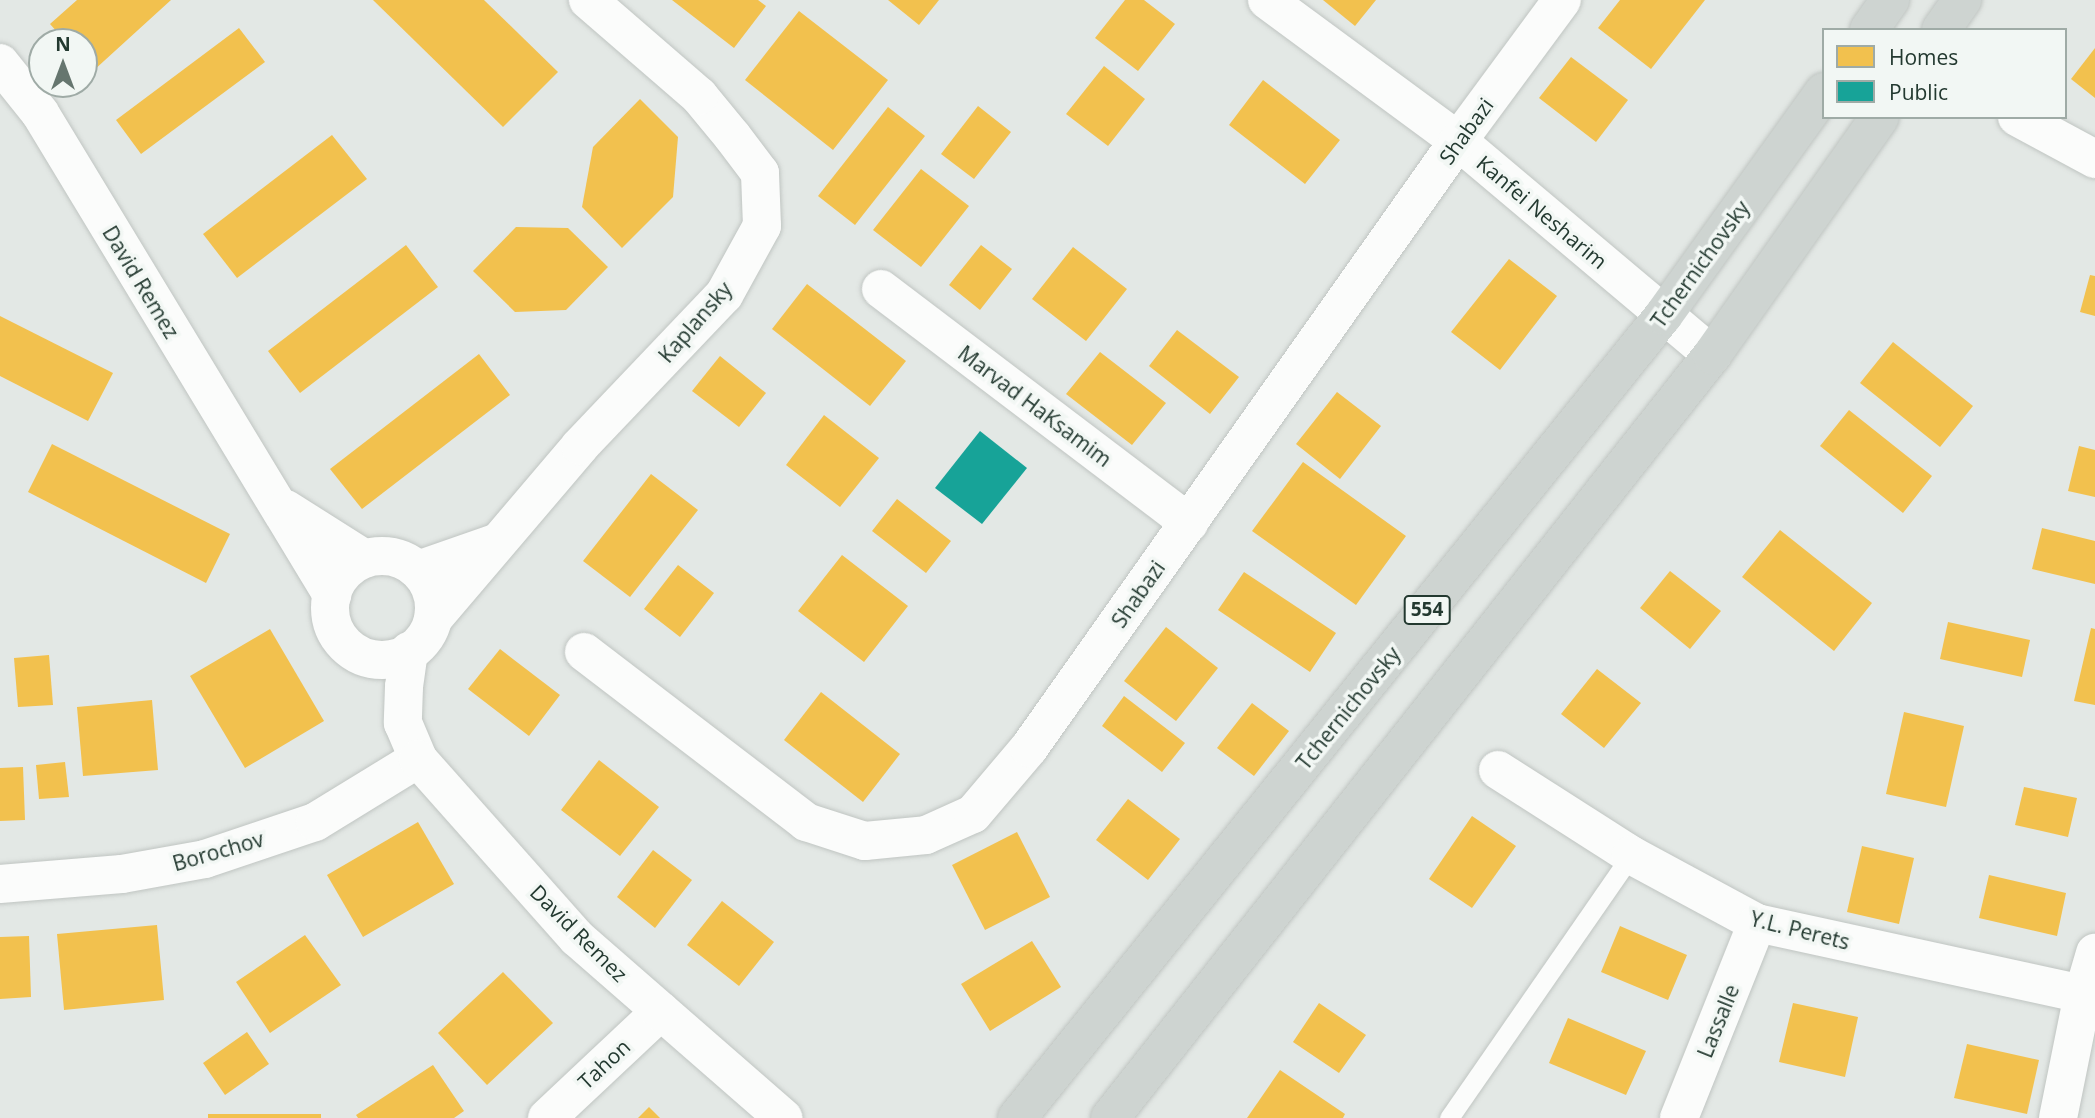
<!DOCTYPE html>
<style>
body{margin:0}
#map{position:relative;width:2095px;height:1118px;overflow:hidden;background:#e3e8e5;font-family:"Open Sans",sans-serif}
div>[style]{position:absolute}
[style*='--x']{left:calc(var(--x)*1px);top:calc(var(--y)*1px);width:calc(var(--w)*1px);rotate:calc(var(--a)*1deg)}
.homes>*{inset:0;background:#f2c14e}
.public>*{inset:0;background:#17a398}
.roads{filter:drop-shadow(0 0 2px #c0c5c2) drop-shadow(0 0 2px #c0c5c2)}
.lane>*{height:19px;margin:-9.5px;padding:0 9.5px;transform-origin:9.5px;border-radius:9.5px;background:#fbfcfb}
.street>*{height:38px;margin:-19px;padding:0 19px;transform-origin:19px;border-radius:19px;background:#fbfcfb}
.secondary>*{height:38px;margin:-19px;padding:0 19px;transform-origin:19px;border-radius:19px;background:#fbfcfb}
.secondary>.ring{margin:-19px;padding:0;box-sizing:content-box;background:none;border:38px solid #fbfcfb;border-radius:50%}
.primary>*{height:38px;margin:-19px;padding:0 19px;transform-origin:19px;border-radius:19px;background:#ced4d1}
span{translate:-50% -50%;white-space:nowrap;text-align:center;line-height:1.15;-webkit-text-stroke:7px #f2f7f4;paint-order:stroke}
.shield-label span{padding:2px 5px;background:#f2f7f4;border:2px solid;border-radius:5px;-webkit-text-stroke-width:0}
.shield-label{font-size:19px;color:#233930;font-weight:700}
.street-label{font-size:21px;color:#233930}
.legend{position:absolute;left:1822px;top:28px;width:245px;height:91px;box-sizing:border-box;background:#f2f7f4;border:2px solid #9faba6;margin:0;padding:9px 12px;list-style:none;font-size:21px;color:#233930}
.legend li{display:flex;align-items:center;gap:14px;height:35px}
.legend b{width:35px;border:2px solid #9faba6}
.north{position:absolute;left:28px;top:28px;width:70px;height:70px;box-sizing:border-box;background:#f2f7f4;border:2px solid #9faba6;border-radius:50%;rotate:0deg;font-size:19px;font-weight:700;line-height:28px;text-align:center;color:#233930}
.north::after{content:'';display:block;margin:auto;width:24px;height:32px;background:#66766f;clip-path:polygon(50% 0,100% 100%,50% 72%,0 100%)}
</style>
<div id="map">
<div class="homes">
<i style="clip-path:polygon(77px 0,171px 0,93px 71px,84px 61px,84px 42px,66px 42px,50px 24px)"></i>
<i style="clip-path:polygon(373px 0,484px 0,558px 72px,503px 127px)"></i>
<i style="clip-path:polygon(672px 0,758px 0,766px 6px,734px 48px)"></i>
<i style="clip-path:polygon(888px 0,939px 0,919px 25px)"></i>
<i style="clip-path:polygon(1125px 0,1144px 0,1175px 24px,1138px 71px,1095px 38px)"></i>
<i style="clip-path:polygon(1323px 0,1376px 0,1355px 26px)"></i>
<i style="clip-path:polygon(1620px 0,1705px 0,1651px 69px,1598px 28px)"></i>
<i style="clip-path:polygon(799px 11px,888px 80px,833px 150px,745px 80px)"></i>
<i style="clip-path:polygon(239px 28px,265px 62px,141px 154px,116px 120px)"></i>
<i style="clip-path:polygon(2095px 48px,2095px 98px,2071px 79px)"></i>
<i style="clip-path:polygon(1571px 57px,1628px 100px,1596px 142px,1539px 98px)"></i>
<i style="clip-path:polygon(1104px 66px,1145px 99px,1108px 146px,1066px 114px)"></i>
<i style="clip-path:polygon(1263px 80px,1340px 140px,1305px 184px,1229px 125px)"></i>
<i style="clip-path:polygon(640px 99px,678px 137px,673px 197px,622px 248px,582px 207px,593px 147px)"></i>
<i style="clip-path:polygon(978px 106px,1011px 132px,974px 179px,941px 154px)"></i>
<i style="clip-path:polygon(888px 107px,925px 136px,855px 225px,818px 196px)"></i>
<i style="clip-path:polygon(332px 135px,367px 179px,237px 278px,203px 234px)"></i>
<i style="clip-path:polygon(921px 169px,969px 206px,921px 267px,873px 230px)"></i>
<i style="clip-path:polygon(516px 227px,568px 228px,608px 267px,566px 310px,515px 312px,473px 271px)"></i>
<i style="clip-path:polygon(406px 245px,438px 287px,300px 393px,268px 351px)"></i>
<i style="clip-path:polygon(981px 245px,1012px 269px,980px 310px,949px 285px)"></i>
<i style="clip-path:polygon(1073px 247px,1127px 289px,1086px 341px,1032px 299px)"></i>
<i style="clip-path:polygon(1509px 259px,1557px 296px,1500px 370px,1451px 332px)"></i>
<i style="clip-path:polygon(2090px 275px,2095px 276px,2095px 316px,2080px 312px)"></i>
<i style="clip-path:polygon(807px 284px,906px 361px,870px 406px,772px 329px)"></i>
<i style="clip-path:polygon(0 316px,113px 373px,88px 421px,0 376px)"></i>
<i style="clip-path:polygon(1177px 330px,1239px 377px,1210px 414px,1149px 366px)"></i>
<i style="clip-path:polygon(1893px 342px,1973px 406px,1940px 447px,1860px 383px)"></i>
<i style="clip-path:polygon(1100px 352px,1166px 403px,1132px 445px,1066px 394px)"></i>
<i style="clip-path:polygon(479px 354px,510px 395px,362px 509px,330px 469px)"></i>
<i style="clip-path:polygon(720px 356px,766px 393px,739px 427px,692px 391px)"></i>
<i style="clip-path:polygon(1337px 392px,1381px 426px,1340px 479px,1296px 444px)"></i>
<i style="clip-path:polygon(1849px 410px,1932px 476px,1903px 513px,1820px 446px)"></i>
<i style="clip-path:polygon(824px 415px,879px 458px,840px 507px,786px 465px)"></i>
<i style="clip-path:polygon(52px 444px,230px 534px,206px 583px,28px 492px)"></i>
<i style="clip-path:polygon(2079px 446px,2095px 450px,2095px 497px,2068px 491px)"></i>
<i style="clip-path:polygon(1303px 462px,1406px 536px,1356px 605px,1252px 531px)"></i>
<i style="clip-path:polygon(651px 474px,698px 510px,630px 597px,583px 561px)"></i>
<i style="clip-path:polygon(897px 499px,951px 541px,926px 573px,872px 531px)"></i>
<i style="clip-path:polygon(2042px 528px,2095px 541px,2095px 584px,2032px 569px)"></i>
<i style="clip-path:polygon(1780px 530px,1872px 603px,1834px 651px,1742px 577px)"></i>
<i style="clip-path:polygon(842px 555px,908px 606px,864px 662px,798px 611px)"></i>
<i style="clip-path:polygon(678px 565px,714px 593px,680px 637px,644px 609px)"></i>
<i style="clip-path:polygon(1670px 571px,1721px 611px,1690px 649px,1640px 608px)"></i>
<i style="clip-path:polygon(1244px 572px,1336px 633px,1310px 672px,1218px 610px)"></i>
<i style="clip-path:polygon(1948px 622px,2030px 640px,2022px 677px,1940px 659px)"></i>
<i style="clip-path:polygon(1166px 627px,1218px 668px,1176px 721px,1124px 681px)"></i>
<i style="clip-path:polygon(2091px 628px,2095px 629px,2095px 705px,2074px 701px)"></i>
<i style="clip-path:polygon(270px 629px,324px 721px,245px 768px,190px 676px)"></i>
<i style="clip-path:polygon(500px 649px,560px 695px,529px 736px,468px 689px)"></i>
<i style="clip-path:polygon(49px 655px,53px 705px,18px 707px,14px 658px)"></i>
<i style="clip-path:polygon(1597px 669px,1641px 703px,1604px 748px,1561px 714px)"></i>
<i style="clip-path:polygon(821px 692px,900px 754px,863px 802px,784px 740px)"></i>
<i style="clip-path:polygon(1124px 696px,1185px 743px,1162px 772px,1102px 726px)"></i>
<i style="clip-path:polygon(152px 700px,158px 770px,83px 776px,77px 707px)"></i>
<i style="clip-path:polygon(1252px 703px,1289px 731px,1254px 776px,1217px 748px)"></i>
<i style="clip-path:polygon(1904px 712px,1964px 726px,1946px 807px,1886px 794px)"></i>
<i style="clip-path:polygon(599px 760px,659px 807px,620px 856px,561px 810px)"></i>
<i style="clip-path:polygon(65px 762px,69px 797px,39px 799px,36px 765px)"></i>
<i style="clip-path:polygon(23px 767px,25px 820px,0 821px,0 768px)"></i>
<i style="clip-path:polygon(2024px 787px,2077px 798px,2068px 837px,2015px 825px)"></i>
<i style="clip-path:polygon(1128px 799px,1180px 839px,1148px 880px,1096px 840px)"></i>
<i style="clip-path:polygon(1472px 816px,1516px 846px,1472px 908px,1429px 879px)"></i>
<i style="clip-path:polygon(418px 822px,454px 884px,363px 937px,327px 875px)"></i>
<i style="clip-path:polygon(1017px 832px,1050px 897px,985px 930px,952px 865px)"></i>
<i style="clip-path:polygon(1862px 846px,1914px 858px,1899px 924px,1847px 912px)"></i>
<i style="clip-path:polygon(653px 850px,692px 880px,655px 928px,617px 897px)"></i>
<i style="clip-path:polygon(1989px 875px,2066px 893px,2057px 936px,1979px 918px)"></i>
<i style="clip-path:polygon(722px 901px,774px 942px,739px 986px,687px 945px)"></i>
<i style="clip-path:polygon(157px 925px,164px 1000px,64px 1010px,57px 934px)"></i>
<i style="clip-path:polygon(1620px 926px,1687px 955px,1668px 1000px,1601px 972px)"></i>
<i style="clip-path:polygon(305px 935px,341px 985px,270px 1033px,236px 982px)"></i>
<i style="clip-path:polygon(29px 936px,31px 997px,0 999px,0 937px)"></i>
<i style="clip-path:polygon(1032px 941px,1061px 987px,990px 1031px,961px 984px)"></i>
<i style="clip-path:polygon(503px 972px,553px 1023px,487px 1085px,438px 1033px)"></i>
<i style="clip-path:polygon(1319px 1003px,1366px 1035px,1339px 1073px,1293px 1042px)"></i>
<i style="clip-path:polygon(1793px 1003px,1858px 1017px,1845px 1077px,1779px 1062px)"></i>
<i style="clip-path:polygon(1568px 1018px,1646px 1051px,1626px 1095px,1549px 1063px)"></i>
<i style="clip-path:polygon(247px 1032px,269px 1064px,225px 1095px,203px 1063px)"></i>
<i style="clip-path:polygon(1967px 1044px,2039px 1060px,2027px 1114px,1954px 1098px)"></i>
<i style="clip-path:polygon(433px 1065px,464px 1111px,454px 1118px,358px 1118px,356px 1115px)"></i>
<i style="clip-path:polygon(1280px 1070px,1345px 1114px,1343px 1118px,1247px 1118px)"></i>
<i style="clip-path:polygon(649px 1107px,660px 1118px,638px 1118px)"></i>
<i style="clip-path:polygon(208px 1114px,321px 1114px,321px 1118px,208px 1118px)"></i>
</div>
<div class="public">
<i style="clip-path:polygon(980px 431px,1027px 468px,982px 524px,935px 488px)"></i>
</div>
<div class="roads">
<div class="lane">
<i style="--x:1449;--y:1118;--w:320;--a:-55.3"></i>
</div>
<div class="street">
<i style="--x:1267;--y:0;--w:237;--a:36.4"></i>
<i style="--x:1458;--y:141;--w:332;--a:40.1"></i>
<i style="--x:2017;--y:117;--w:89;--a:28.3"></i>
<i style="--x:881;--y:289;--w:387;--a:37.2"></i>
<i style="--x:418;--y:570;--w:82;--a:-19.3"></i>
<i style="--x:433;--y:619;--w:227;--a:-49.6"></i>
<i style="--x:580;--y:446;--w:209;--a:-46.4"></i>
<i style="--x:724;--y:295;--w:79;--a:-61.2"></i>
<i style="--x:762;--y:226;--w:53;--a:-92.2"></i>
<i style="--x:760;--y:173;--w:46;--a:-127.1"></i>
<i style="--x:732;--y:136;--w:52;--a:-129.5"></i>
<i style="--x:699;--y:96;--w:147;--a:-139.1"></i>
<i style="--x:584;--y:652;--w:280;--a:37.4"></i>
<i style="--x:806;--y:822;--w:62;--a:17.9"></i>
<i style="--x:865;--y:841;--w:61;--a:-5.6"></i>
<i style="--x:926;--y:835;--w:51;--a:-24.1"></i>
<i style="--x:973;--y:814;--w:87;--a:-49.7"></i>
<i style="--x:1029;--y:748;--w:743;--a:-54.75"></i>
<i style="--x:1458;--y:141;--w:175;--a:-53.6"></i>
<i style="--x:1498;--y:770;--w:158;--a:32.6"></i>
<i style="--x:1631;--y:855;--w:143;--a:28.4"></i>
<i style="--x:1757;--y:923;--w:346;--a:12.3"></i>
<i style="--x:0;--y:884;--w:122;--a:-4.7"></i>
<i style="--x:122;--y:874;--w:84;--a:-10.2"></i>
<i style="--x:205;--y:859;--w:116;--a:-18.6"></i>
<i style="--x:315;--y:822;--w:121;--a:-31.5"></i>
<i style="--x:547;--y:1118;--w:156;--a:-43.2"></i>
<i style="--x:1679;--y:1118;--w:210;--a:-68.2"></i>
<i style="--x:2058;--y:1118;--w:126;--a:-78.6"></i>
<i style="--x:2083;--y:994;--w:43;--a:-73.7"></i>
</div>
<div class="secondary">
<i style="--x:0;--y:63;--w:64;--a:51.3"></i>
<i style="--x:40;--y:113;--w:564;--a:58.79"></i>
<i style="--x:286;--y:509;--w:93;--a:32.3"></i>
<i class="ring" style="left:330px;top:556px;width:66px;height:66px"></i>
<i style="--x:409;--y:651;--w:36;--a:98"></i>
<i style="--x:404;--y:687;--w:36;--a:92"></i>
<i style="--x:403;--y:723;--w:39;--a:67"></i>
<i style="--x:418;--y:759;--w:239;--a:48.4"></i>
<i style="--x:577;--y:938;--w:274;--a:41.1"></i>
</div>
<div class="primary">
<i style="--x:1869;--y:30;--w:37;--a:-55"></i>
<i style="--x:1941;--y:30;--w:37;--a:-55"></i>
<i style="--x:1017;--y:1118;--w:1030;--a:-51.15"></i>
<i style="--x:1663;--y:316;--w:276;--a:-54.3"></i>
<i style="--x:1110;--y:1118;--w:972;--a:-51.73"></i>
<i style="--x:1712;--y:355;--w:291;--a:-54.8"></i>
</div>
</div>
<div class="shield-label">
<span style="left:1427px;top:610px">554</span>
</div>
<div class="street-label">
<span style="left:1466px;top:131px;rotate:-54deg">Shabazi</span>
<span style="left:1542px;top:212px;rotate:40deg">Kanfei Nesharim</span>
<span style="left:1700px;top:264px;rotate:-54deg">Tchernichovsky</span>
<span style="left:141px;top:282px;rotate:59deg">David Remez</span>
<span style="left:695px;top:322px;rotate:-49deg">Kaplansky</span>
<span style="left:1035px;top:406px;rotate:37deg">Marvad HaKsamim</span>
<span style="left:1138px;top:594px;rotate:-55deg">Shabazi</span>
<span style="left:1348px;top:708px;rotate:-51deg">Tchernichovsky</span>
<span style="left:218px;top:851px;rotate:-16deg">Borochov</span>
<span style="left:1800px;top:930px;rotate:14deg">Y.L. Perets</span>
<span style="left:579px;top:933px;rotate:45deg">David Remez</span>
<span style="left:1718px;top:1021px;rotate:-68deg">Lassalle</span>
<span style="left:604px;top:1064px;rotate:-43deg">Tahon</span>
</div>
<ul class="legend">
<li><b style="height:19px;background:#f2c14e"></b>Homes</li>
<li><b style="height:19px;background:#17a398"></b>Public</li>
</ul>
<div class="north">N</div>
</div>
